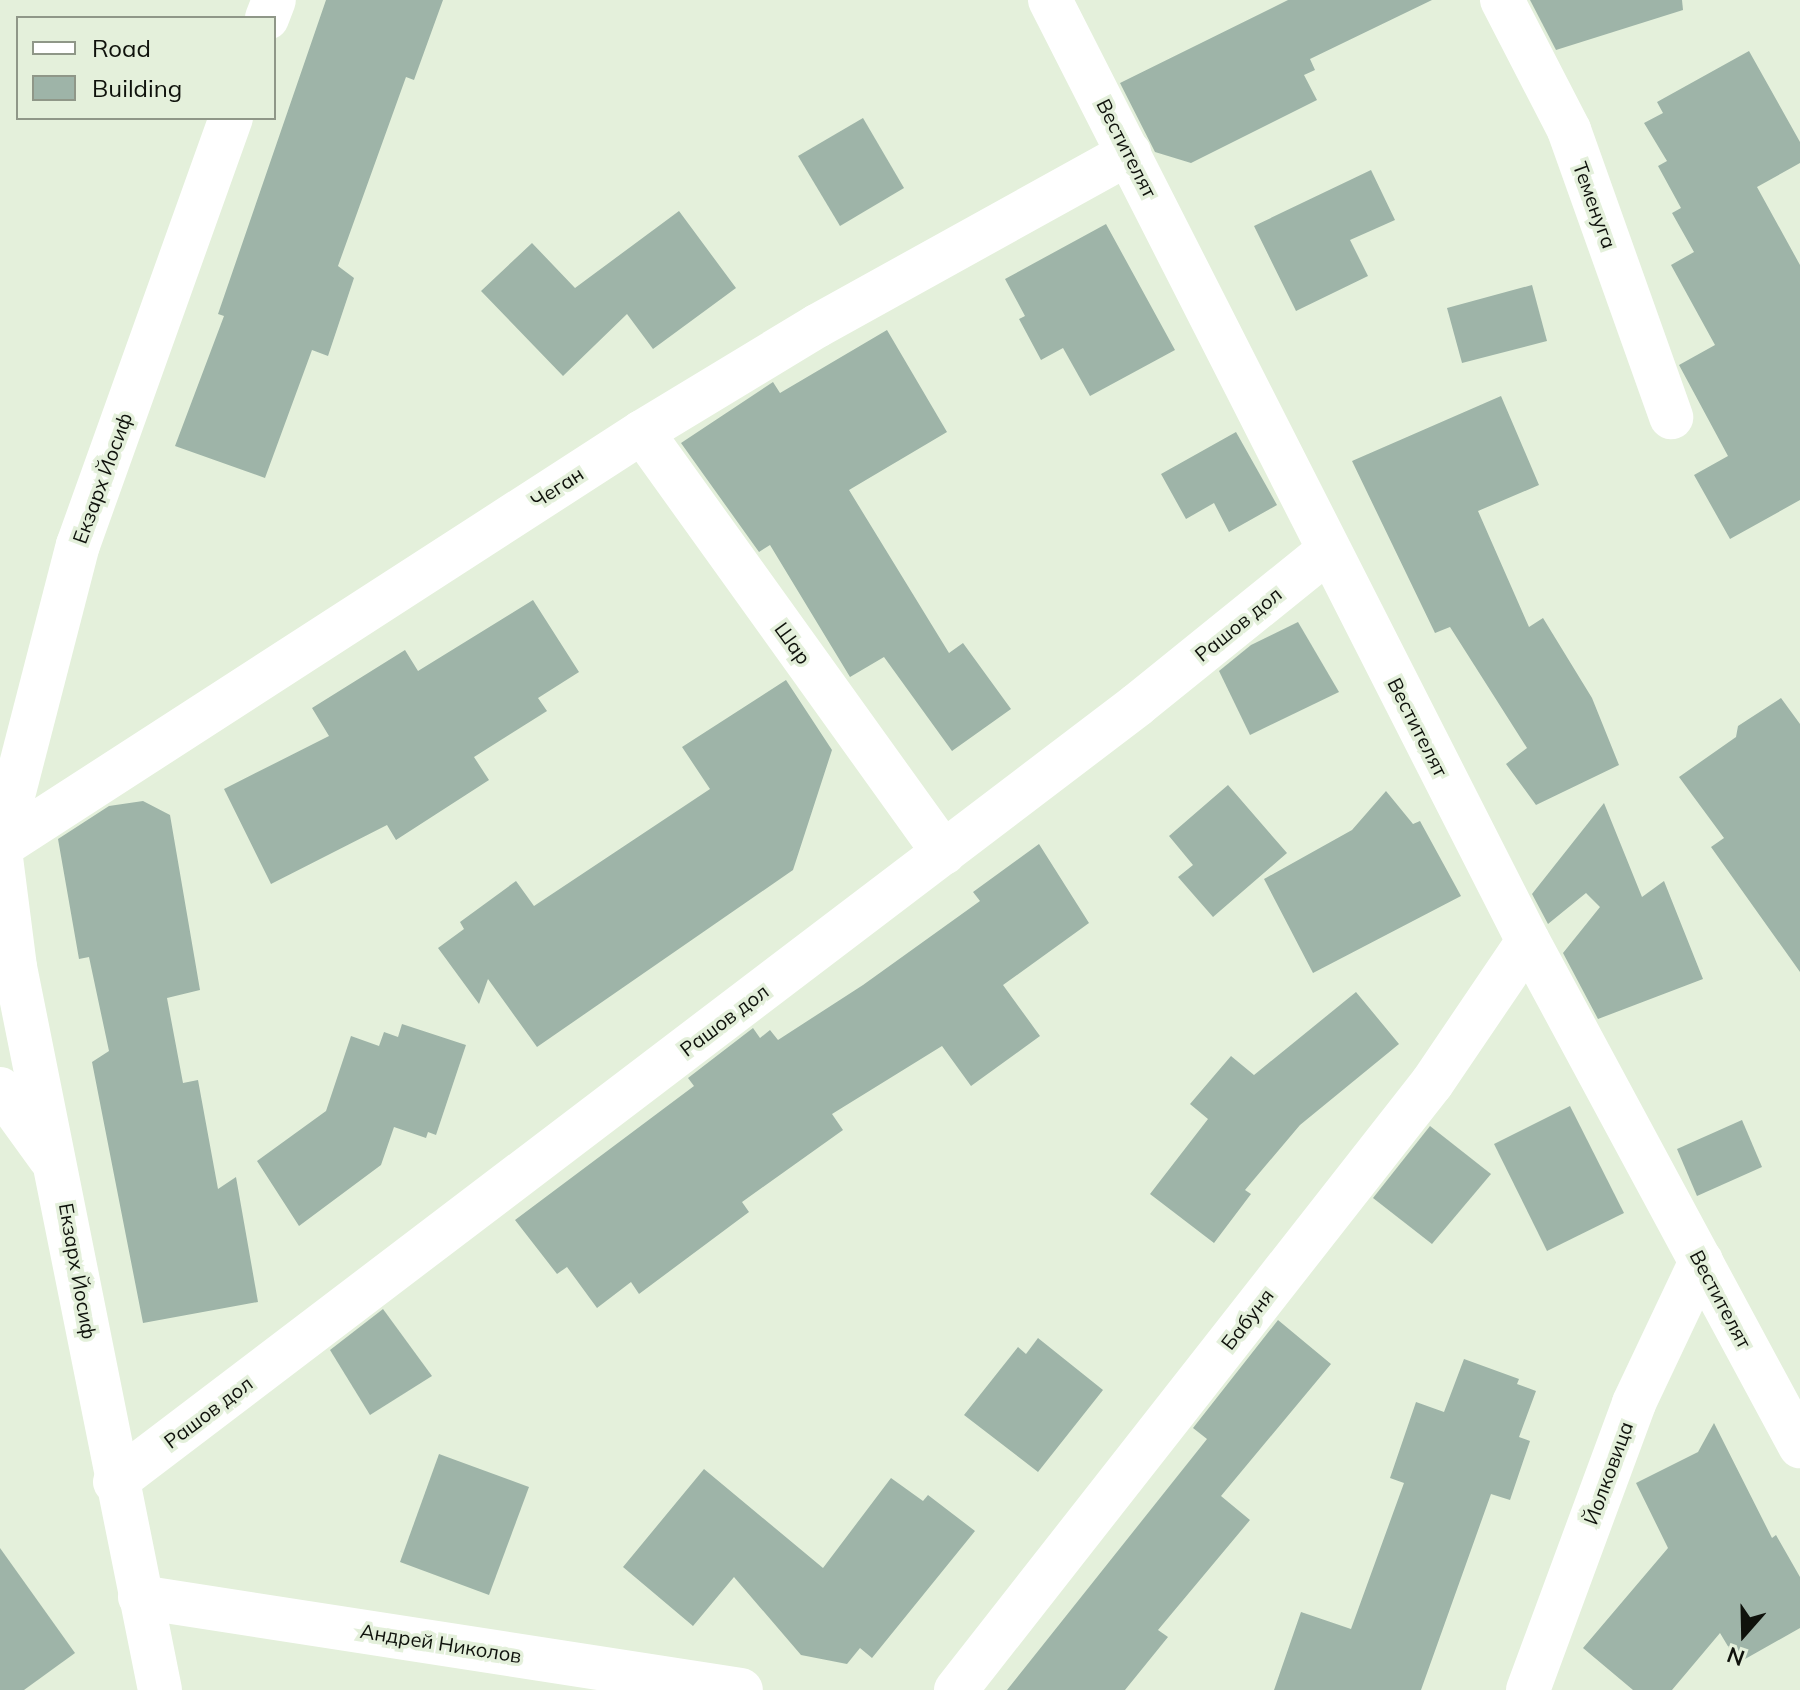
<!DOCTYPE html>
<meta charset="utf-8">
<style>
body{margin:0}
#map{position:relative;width:1800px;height:1690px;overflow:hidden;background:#e4f0db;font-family:Mulish,sans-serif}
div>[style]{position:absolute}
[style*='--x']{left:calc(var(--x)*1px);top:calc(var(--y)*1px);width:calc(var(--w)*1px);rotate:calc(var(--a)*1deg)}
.building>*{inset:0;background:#9eb4a8}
.minor>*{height:44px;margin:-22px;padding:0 22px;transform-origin:22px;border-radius:22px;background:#fff}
span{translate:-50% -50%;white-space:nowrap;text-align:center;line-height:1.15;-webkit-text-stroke:7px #e4f0db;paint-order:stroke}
.street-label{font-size:20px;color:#0f120c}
.legend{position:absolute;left:16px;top:16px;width:260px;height:104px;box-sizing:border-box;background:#e4f0db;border:2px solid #8f9788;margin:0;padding:10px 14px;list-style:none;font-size:24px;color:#0f120c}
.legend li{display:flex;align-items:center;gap:16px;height:40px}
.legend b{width:40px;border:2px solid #8f9788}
.north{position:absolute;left:1704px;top:1594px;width:80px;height:80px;-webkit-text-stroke:6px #e4f0db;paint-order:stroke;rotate:200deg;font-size:22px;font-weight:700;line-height:32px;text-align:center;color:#0f120c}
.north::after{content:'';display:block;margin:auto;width:28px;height:36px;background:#0f120c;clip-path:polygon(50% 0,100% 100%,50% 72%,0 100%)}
</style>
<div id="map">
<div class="building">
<i style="clip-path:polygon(326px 0,443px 0,414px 80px,406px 77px,338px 266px,354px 278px,328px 356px,312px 350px,265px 478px,175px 446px,224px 316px,218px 314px)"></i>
<i style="clip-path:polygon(1288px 0,1432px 0,1310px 59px,1315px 70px,1304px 75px,1317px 100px,1191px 163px,1155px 152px,1120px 83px)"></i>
<i style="clip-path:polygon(1530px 0,1682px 0,1683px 10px,1556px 50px)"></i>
<i style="clip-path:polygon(1749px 51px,1800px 142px,1800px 163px,1757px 187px,1800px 265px,1800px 500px,1730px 539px,1694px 475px,1728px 456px,1679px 365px,1715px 345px,1671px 265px,1694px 252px,1672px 213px,1681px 208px,1658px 166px,1667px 161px,1644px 123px,1663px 113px,1657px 102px)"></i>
<i style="clip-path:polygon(863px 118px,904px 188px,840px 226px,798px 156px)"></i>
<i style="clip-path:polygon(1371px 170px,1395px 220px,1350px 240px,1368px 276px,1296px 311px,1254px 226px)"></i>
<i style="clip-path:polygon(679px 211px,736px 288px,653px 349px,627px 314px,563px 376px,481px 291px,532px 243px,575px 288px)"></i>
<i style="clip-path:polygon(1106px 224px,1175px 350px,1090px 396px,1063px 348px,1041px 360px,1019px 319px,1025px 316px,1005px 279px)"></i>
<i style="clip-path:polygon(1532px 285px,1547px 341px,1462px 363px,1447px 308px)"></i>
<i style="clip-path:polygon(887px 330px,947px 432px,849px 490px,949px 653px,963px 643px,1011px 709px,952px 751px,884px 657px,850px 677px,770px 545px,759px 552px,681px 443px,773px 382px,780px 393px)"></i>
<i style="clip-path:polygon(1501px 396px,1539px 485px,1478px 511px,1529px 627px,1543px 618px,1592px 698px,1619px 765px,1536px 805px,1506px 764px,1527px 748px,1450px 627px,1435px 633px,1352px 461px)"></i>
<i style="clip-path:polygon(1236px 432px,1277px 505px,1229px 532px,1214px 503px,1186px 519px,1161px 474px)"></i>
<i style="clip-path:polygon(533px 600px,579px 672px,538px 698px,547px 711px,474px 757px,489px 780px,396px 840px,387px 825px,271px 884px,224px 789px,329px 736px,312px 708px,405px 650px,418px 671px)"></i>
<i style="clip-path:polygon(1298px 622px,1339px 692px,1250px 735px,1219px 671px,1251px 645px)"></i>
<i style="clip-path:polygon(786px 680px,832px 750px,793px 870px,537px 1047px,488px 979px,479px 1004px,438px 948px,464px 929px,460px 922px,516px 881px,534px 906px,710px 789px,682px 747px)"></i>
<i style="clip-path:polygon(1781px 698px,1800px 724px,1800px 972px,1711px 847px,1724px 838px,1679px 777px,1736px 737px,1738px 726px)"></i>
<i style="clip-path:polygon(1228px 785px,1287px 853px,1213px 917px,1178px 877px,1193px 865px,1169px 836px)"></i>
<i style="clip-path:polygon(1386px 791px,1413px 824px,1420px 821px,1461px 896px,1313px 973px,1264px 879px,1352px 830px)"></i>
<i style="clip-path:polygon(143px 801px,170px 815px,200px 990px,167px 998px,183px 1083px,198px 1080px,218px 1189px,236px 1177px,258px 1302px,143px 1323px,92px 1062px,109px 1051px,89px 957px,79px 959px,58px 839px,109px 806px)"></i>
<i style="clip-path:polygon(1604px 803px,1642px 897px,1664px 881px,1703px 979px,1598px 1019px,1563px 953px,1600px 907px,1586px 893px,1548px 924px,1532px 894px)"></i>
<i style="clip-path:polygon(1039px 844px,1089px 923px,1003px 985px,1040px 1036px,971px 1086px,942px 1046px,832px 1114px,843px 1130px,742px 1202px,749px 1212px,639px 1294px,631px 1282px,597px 1308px,567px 1267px,557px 1274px,515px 1220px,694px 1086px,688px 1078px,753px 1028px,760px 1038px,770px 1030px,778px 1040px,863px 985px,980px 901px,973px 892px)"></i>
<i style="clip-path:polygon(1356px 992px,1399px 1044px,1300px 1125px,1245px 1190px,1251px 1194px,1214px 1243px,1150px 1194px,1208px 1119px,1190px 1104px,1231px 1056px,1254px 1075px)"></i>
<i style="clip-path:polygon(402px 1024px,466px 1045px,436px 1135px,428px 1132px,426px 1138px,394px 1127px,381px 1165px,299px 1226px,257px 1161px,326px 1111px,351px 1036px,379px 1046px,384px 1032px,398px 1037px)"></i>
<i style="clip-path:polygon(1570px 1106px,1624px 1213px,1547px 1251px,1494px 1144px)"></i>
<i style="clip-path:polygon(1742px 1120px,1762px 1167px,1697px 1196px,1677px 1149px)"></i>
<i style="clip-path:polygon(1430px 1126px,1491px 1174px,1432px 1244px,1373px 1198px)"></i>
<i style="clip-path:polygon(383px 1309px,432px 1376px,370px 1415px,330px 1350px)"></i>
<i style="clip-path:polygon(1278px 1320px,1331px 1364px,1221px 1496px,1250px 1520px,1158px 1630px,1168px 1637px,1125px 1690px,1007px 1690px,1207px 1439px,1193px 1428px)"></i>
<i style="clip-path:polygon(1038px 1338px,1103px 1390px,1038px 1472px,964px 1415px,1018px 1347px,1026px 1354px)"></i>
<i style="clip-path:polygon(1464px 1359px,1519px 1379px,1517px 1384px,1536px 1391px,1519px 1437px,1530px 1441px,1510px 1500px,1491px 1494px,1421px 1690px,1274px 1690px,1301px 1612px,1351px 1629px,1404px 1483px,1390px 1478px,1416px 1402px,1444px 1412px)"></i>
<i style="clip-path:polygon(1714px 1423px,1772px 1538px,1776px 1535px,1800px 1577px,1800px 1628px,1738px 1663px,1720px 1633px,1672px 1690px,1633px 1690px,1583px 1648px,1668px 1548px,1636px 1483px,1698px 1452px)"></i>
<i style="clip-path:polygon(439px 1454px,529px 1487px,489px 1595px,400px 1562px)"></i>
<i style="clip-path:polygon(704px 1469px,823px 1568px,891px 1478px,923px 1501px,928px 1495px,975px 1531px,872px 1658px,860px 1648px,847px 1664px,801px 1655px,734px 1577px,693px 1626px,623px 1567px)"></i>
<i style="clip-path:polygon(0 1548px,75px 1653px,24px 1690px,0 1690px)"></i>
</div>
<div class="minor">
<i style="--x:1050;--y:0;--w:1055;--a:63.07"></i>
<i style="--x:1528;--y:941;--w:574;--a:61.69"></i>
<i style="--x:1502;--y:0;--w:146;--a:62.7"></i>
<i style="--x:1569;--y:130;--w:305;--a:70.4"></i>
<i style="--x:267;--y:18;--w:19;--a:-69"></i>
<i style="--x:642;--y:432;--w:518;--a:54.35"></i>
<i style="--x:0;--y:846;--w:311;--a:-75.5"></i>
<i style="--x:78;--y:545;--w:454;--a:-70.3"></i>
<i style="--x:0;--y:847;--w:764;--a:-32.88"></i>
<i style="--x:642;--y:432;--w:205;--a:-31.2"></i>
<i style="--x:817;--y:326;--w:357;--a:-29"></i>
<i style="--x:0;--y:850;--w:118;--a:82.7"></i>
<i style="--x:15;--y:967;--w:737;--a:78.66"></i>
<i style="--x:0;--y:1089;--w:85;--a:54.1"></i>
<i style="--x:115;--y:1482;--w:1284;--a:-37.24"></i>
<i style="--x:1137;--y:705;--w:245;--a:-38.9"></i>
<i style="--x:140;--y:1597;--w:608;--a:8.8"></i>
<i style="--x:956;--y:1690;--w:771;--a:-51.9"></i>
<i style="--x:1432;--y:1083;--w:171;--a:-55.9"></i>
<i style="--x:1528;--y:1690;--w:306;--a:-69.7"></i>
<i style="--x:1634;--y:1403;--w:157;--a:-64.7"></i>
</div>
<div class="street-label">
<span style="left:1127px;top:148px;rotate:63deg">Вестителят</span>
<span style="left:1595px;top:205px;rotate:70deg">Теменуга</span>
<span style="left:102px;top:478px;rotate:-70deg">Екзарх Йосиф</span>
<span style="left:557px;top:487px;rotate:-33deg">Чеган</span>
<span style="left:1238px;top:624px;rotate:-39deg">Рашов дол</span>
<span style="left:793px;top:643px;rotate:54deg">Шар</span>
<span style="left:1418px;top:727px;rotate:63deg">Вестителят</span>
<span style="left:724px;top:1020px;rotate:-37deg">Рашов дол</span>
<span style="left:78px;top:1271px;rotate:80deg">Екзарх Йосиф</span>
<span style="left:1721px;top:1299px;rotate:62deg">Вестителят</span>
<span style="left:1247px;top:1319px;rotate:-52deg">Бабуня</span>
<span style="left:208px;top:1412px;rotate:-37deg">Рашов дол</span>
<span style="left:1608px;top:1473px;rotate:-70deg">Йолковица</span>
<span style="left:441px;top:1643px;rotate:9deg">Андрей Николов</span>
</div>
<ul class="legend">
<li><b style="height:10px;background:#fff"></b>Road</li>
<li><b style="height:22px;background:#9eb4a8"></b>Building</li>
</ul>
<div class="north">N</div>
</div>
